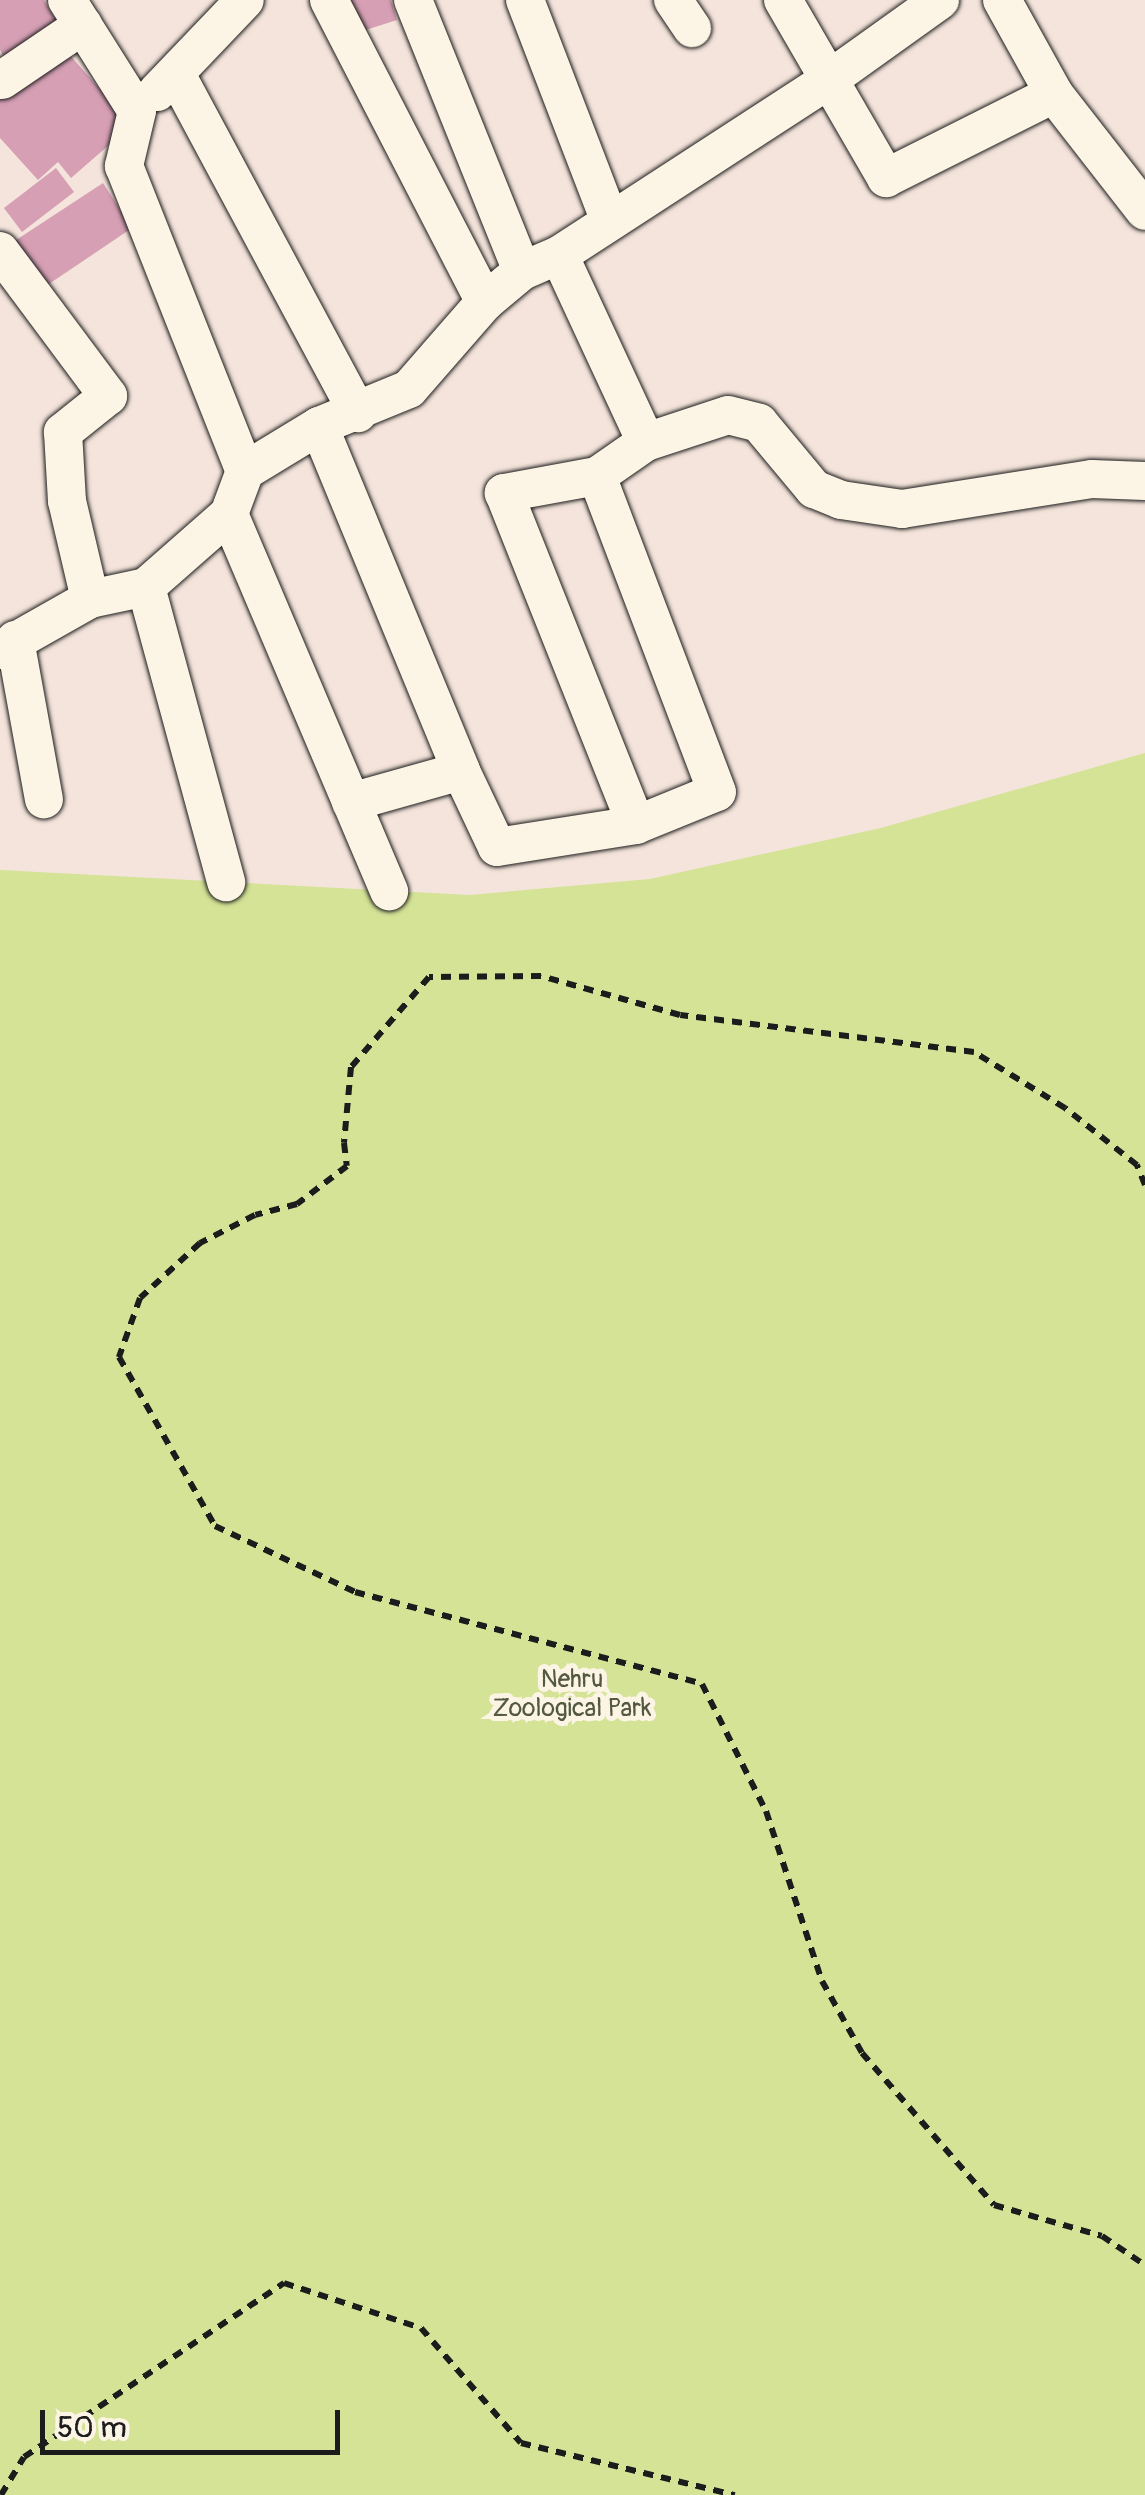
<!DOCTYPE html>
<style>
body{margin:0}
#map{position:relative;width:1145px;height:2495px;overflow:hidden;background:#f4e4db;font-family:Pangolin,sans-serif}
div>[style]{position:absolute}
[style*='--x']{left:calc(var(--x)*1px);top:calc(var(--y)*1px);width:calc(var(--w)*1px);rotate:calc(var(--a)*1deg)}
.green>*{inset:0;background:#d4e396}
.building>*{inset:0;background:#d69fb4}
.path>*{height:6px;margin-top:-3px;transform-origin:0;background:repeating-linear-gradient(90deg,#1c1c1c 0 10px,transparent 0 18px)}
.roads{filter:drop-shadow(0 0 2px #1c1c1c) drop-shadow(0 0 2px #1c1c1c)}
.street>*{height:38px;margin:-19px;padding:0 19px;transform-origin:19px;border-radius:19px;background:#fcf5e5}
span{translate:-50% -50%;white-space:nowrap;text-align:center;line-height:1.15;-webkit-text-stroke:10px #fcf5e5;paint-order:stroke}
.park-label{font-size:25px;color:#535841}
.scale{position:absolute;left:40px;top:2410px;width:300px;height:45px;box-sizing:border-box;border:5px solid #1c1c1c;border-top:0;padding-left:12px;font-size:30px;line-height:35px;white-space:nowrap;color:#1c1c1c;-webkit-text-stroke:8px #fcf5e5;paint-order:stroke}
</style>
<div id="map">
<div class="green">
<i style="clip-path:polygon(1145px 753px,1145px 2495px,0 2495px,0 870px,470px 895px,650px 879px,881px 828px)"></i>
</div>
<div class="building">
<i style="clip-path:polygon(0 0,44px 0,63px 32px,8px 64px,0 50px)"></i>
<i style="clip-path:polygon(343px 0,391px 0,397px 20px,353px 34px)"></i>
<i style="clip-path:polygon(59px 43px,132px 125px,71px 178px,58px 162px,38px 180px,0 138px,0 95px)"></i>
<i style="clip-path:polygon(56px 168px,74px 192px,22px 232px,4px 208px)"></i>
<i style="clip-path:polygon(103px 183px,132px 228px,43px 288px,13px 242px)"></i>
</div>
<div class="path">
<i style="--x:1145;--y:1185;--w:22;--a:-112"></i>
<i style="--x:1137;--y:1165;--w:92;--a:-141.6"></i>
<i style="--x:1065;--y:1108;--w:107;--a:-148.4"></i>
<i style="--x:974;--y:1052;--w:296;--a:-172.8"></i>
<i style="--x:680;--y:1015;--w:144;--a:-164.3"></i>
<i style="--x:541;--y:976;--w:112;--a:179.5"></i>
<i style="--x:429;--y:977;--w:119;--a:130.9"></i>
<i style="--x:351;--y:1067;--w:76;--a:95.3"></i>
<i style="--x:344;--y:1143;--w:23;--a:83"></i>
<i style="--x:347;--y:1166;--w:63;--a:142.8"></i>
<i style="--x:297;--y:1204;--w:43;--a:165.3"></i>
<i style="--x:255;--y:1215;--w:62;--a:153"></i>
<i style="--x:200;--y:1243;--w:81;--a:137.5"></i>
<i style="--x:140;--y:1298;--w:63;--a:109.6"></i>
<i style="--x:119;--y:1357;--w:194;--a:60.4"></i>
<i style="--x:215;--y:1526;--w:155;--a:25.2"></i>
<i style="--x:355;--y:1592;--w:359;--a:14.8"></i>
<i style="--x:702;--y:1684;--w:142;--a:63.3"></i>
<i style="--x:766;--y:1811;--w:179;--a:71.8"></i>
<i style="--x:822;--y:1981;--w:82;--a:60.9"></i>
<i style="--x:862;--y:2053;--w:201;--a:49"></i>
<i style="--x:994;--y:2205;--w:112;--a:16"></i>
<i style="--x:1102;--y:2236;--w:52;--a:34"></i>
<i style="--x:1;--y:2495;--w:44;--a:-58.8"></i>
<i style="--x:24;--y:2457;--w:313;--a:-33.8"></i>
<i style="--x:284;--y:2283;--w:144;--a:18.2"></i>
<i style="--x:421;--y:2328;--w:152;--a:49"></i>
<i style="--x:521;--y:2443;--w:220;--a:13.7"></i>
</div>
<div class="roads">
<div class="street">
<i style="--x:67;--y:0;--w:131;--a:57.8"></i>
<i style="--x:137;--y:111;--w:57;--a:103.3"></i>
<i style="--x:124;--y:166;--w:328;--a:68.4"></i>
<i style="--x:329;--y:0;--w:340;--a:62.7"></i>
<i style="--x:413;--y:0;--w:292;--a:68.1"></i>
<i style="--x:525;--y:0;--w:237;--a:69"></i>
<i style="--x:673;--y:0;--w:34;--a:56"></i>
<i style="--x:783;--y:0;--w:206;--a:59.9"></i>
<i style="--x:886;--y:178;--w:188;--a:-26.6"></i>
<i style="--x:1002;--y:0;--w:107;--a:61"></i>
<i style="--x:1054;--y:94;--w:148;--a:52.1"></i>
<i style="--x:176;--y:74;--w:385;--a:61.8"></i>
<i style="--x:2;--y:80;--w:98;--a:-34.2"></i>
<i style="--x:157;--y:92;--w:127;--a:-46.3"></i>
<i style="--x:0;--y:251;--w:181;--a:53.3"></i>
<i style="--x:108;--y:396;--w:58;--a:141.3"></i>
<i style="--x:63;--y:432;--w:69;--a:86.7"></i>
<i style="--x:67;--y:501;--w:101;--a:76.8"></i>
<i style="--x:319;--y:426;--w:373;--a:67.6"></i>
<i style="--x:461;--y:771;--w:84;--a:64.7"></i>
<i style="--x:497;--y:847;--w:141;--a:-9"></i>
<i style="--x:636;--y:825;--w:87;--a:-22.2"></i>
<i style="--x:717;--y:792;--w:338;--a:-110.8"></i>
<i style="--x:597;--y:476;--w:60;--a:-34.8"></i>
<i style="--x:646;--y:442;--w:206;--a:-114.9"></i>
<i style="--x:646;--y:442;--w:86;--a:-18.2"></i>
<i style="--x:728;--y:415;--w:32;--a:14"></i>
<i style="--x:759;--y:423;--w:86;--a:50.2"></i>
<i style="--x:814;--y:489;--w:29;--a:22"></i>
<i style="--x:841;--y:500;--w:62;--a:8.4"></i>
<i style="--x:902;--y:509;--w:192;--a:-9"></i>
<i style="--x:1092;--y:479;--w:53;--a:2.2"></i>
<i style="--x:597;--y:476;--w:95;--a:169.6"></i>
<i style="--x:504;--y:493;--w:357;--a:68.3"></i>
<i style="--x:229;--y:514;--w:410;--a:67"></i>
<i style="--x:146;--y:587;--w:306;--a:74.8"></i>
<i style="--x:15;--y:640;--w:162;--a:79.7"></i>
<i style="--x:0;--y:650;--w:103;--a:-29.5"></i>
<i style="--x:90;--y:599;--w:57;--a:-12.1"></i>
<i style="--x:146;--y:587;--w:111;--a:-41.3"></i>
<i style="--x:229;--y:514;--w:46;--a:-69.6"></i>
<i style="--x:245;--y:471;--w:87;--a:-31.3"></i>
<i style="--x:319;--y:426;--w:97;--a:-22.3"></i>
<i style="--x:409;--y:389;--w:116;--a:-48.9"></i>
<i style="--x:485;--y:302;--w:48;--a:-40"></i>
<i style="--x:522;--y:271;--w:40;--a:-23.4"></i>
<i style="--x:559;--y:255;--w:320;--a:-33"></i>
<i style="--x:827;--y:81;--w:139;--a:-35.6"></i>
<i style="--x:351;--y:802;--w:114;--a:-15.7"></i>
</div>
</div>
<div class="park-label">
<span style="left:572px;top:1695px">Nehru<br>Zoological Park</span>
</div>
<div class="scale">50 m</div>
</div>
